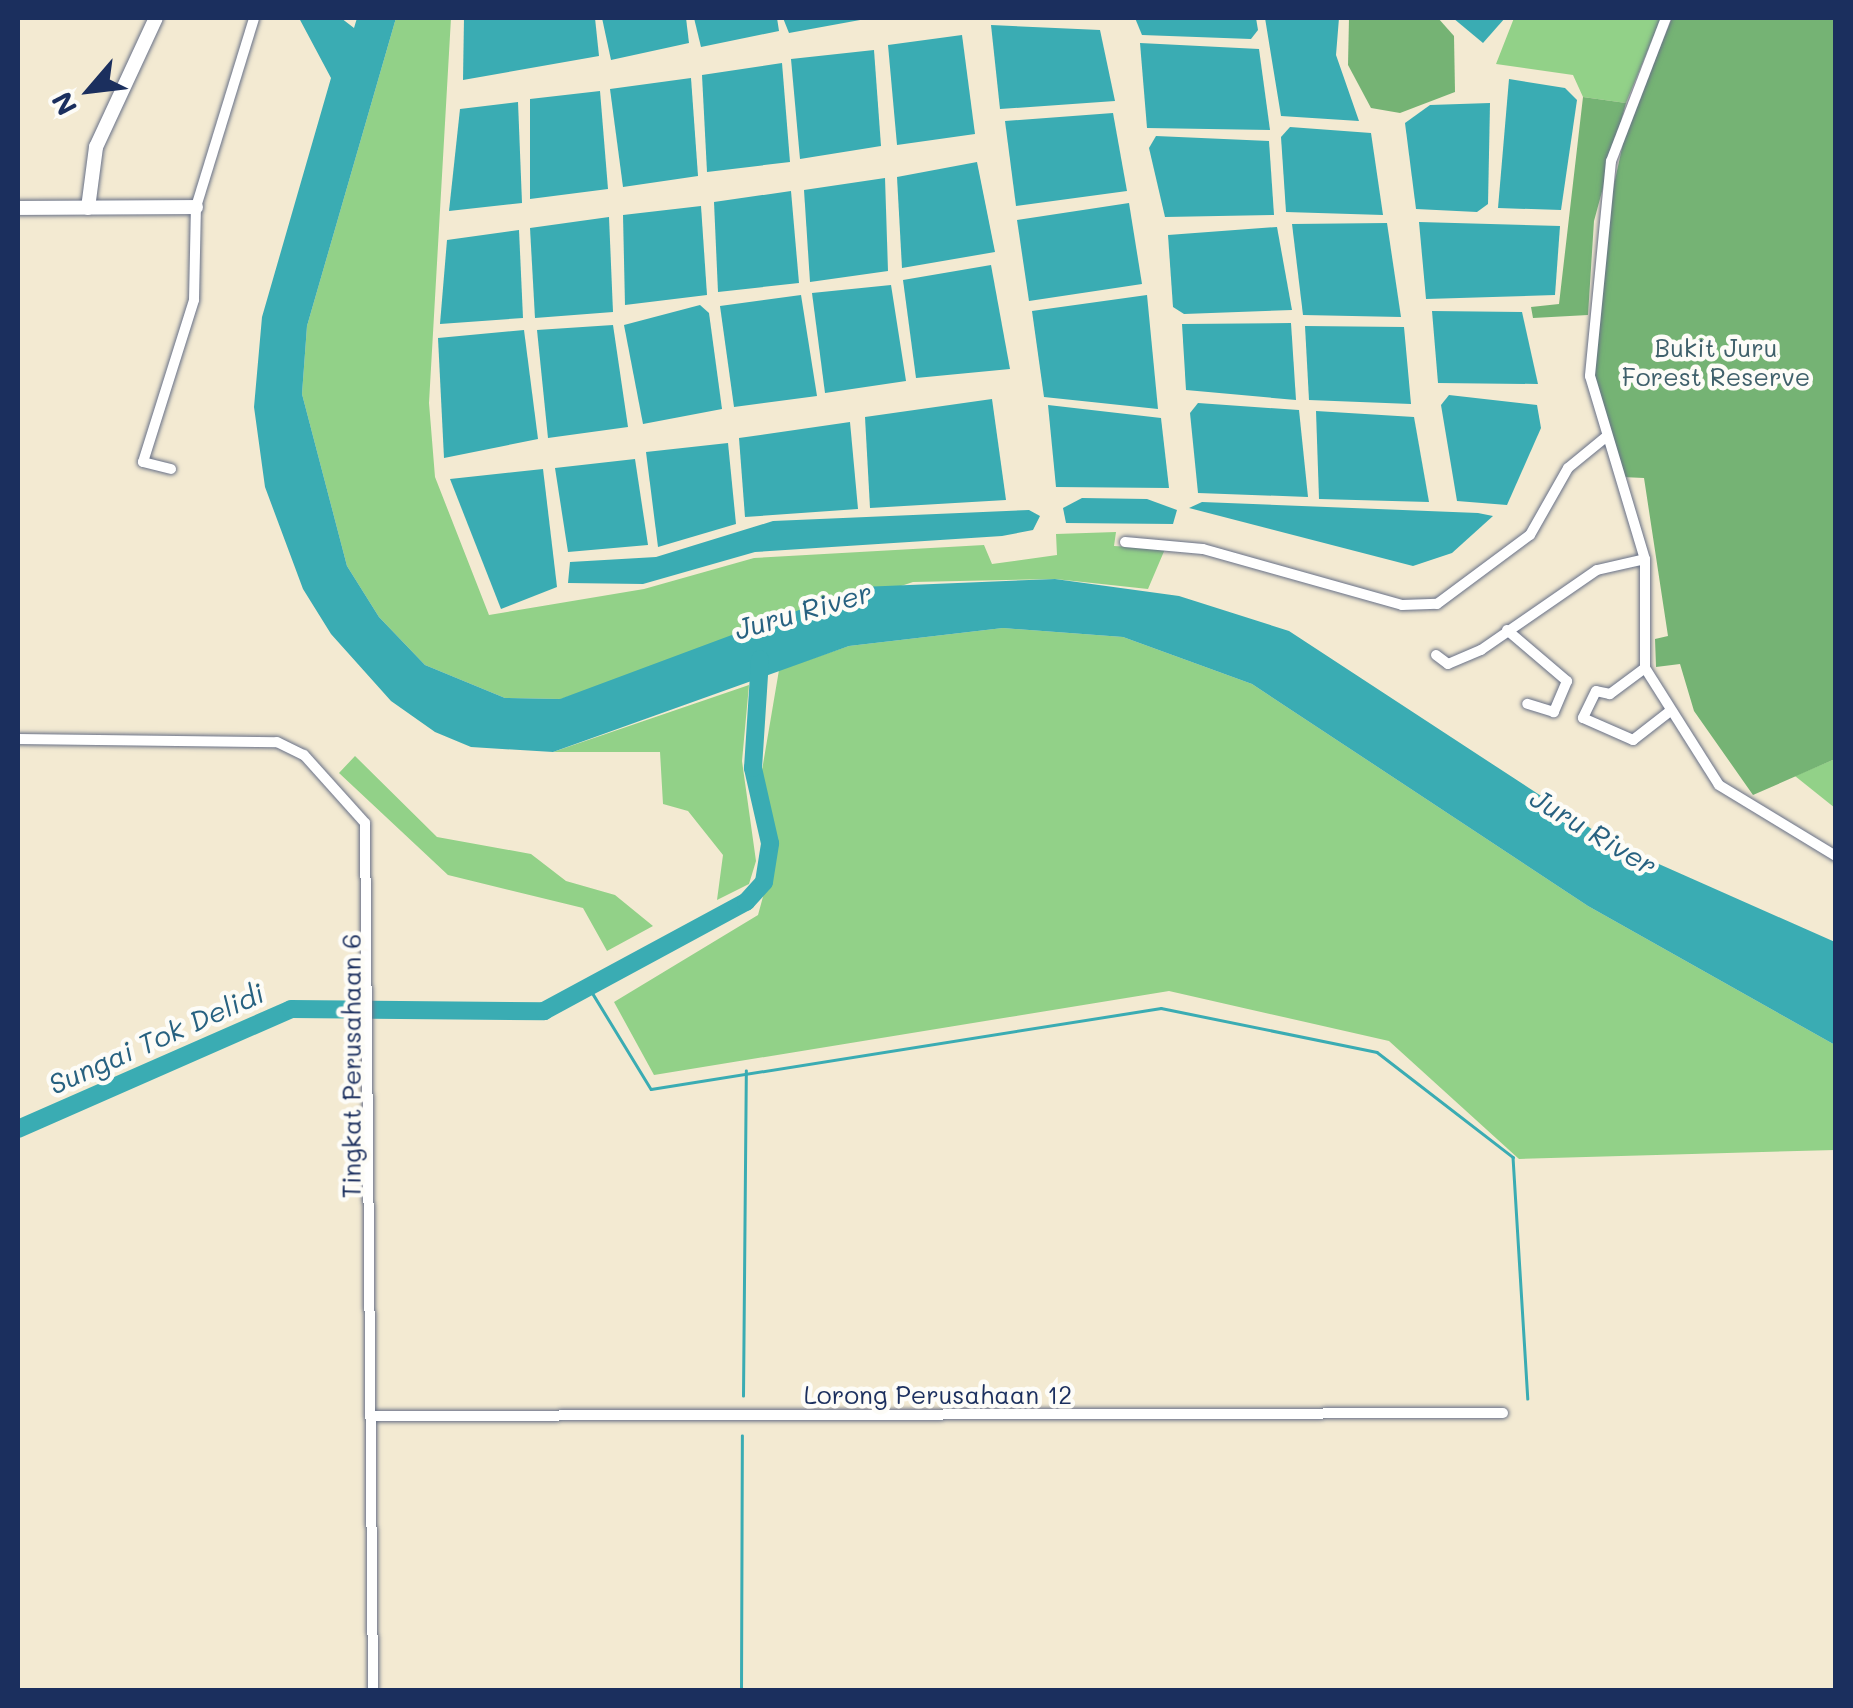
<!DOCTYPE html>
<style>
body{margin:0}
#map{position:relative;width:1853px;height:1708px;overflow:hidden;background:#f3ead2;font-family:Mali,sans-serif}
div>[style]{position:absolute}
[style*='--x']{left:calc(var(--x)*1px);top:calc(var(--y)*1px);width:calc(var(--w)*1px);rotate:calc(var(--a)*1deg)}
.green>*{inset:0;background:#92d188}
.forest>*{inset:0;background:#75b374}
.water>*{inset:0;background:#3aacb3}
.stream>*{height:2.5px;margin:-1.25px;padding:0 1.25px;transform-origin:1.25px;border-radius:1.25px;background:#3aacb3}
.river>*{height:18px;margin:-9px;padding:0 9px;transform-origin:9px;border-radius:9px;background:#3aacb3}
.roads{filter:drop-shadow(0 0 2px #677087) drop-shadow(0 0 2px #677087)}
.street>*{height:10px;margin:-5px;padding:0 5px;transform-origin:5px;border-radius:5px;background:#fff}
.secondary>*{height:14px;margin:-7px;padding:0 7px;transform-origin:7px;border-radius:7px;background:#fff}
span{translate:-50% -50%;white-space:nowrap;text-align:center;line-height:1.15;-webkit-text-stroke:9px #fdfcf7;paint-order:stroke}
.park-label{font-size:25px;color:#3f606b}
.street-label{font-size:25px;color:#1b2f5e}
.water-label{font-size:28px;color:#276180;font-style:italic}
.frame{position:absolute;inset:0;border:20px solid #1b2f5e;pointer-events:none}
.north{position:absolute;left:40px;top:40px;width:100px;height:100px;-webkit-text-stroke:8px #fdfcf7;paint-order:stroke;rotate:242deg;font-size:28px;font-weight:700;line-height:40px;text-align:center;color:#1b2f5e}
.north::after{content:'';display:block;margin:auto;width:35px;height:45px;background:#1b2f5e;clip-path:polygon(50% 0,100% 100%,50% 72%,0 100%)}
</style>
<div id="map">
<div class="green">
<i style="clip-path:polygon(396px 18px,451px 18px,429px 403px,435px 477px,489px 615px,644px 589px,754px 558px,984px 545px,992px 564px,1057px 555px,1056px 534px,1116px 532px,1114px 546px,1165px 549px,1148px 589px,1055px 579px,913px 582px,561px 699px,505px 698px,425px 665px,379px 617px,347px 566px,302px 394px,307px 326px)"></i>
<i style="clip-path:polygon(1514px 18px,1661px 18px,1626px 103px,1583px 97px,1573px 75px,1496px 64px)"></i>
<i style="clip-path:polygon(1003px 628px,1123px 637px,1252px 684px,1588px 906px,1835px 1045px,1835px 1150px,1519px 1159px,1389px 1041px,1169px 991px,654px 1075px,614px 1002px,758px 915px,778px 842px,760px 782px,779px 670px,849px 646px)"></i>
<i style="clip-path:polygon(749px 685px,742px 761px,756px 861px,749px 884px,717px 900px,723px 855px,688px 811px,663px 804px,660px 752px,553px 752px)"></i>
<i style="clip-path:polygon(355px 756px,437px 837px,531px 854px,566px 881px,615px 895px,653px 926px,607px 951px,583px 908px,448px 875px,339px 773px)"></i>
<i style="clip-path:polygon(1835px 759px,1835px 808px,1795px 776px)"></i>
</div>
<div class="forest">
<i style="clip-path:polygon(1349px 18px,1438px 18px,1454px 36px,1455px 92px,1400px 113px,1371px 108px,1348px 65px)"></i>
<i style="clip-path:polygon(1672px 18px,1835px 18px,1835px 759px,1753px 795px,1694px 711px,1680px 664px,1656px 667px,1655px 639px,1668px 636px,1644px 478px,1622px 477px,1594px 373px,1607px 216px,1626px 130px)"></i>
<i style="clip-path:polygon(1583px 97px,1626px 103px,1594px 221px,1588px 315px,1533px 318px,1531px 307px,1559px 304px)"></i>
</div>
<div class="water">
<i style="clip-path:polygon(299px 18px,341px 18px,354px 28px,357px 18px,396px 18px,307px 326px,302px 394px,347px 566px,379px 617px,425px 665px,505px 698px,560px 699px,861px 587px,1055px 579px,1179px 596px,1289px 631px,1616px 845px,1835px 942px,1835px 1045px,1588px 906px,1252px 684px,1123px 637px,1003px 628px,849px 646px,553px 752px,471px 747px,435px 732px,391px 701px,331px 634px,303px 589px,265px 487px,254px 407px,262px 317px,331px 78px)"></i>
<i style="clip-path:polygon(464px 18px,595px 18px,599px 56px,463px 80px)"></i>
<i style="clip-path:polygon(602px 18px,686px 18px,689px 43px,611px 60px)"></i>
<i style="clip-path:polygon(694px 18px,777px 18px,779px 31px,701px 47px)"></i>
<i style="clip-path:polygon(783px 18px,871px 18px,789px 33px)"></i>
<i style="clip-path:polygon(1135px 18px,1256px 18px,1258px 30px,1251px 39px,1142px 35px)"></i>
<i style="clip-path:polygon(1265px 18px,1339px 18px,1336px 55px,1359px 121px,1281px 116px)"></i>
<i style="clip-path:polygon(1453px 18px,1505px 18px,1483px 43px)"></i>
<i style="clip-path:polygon(991px 25px,1100px 30px,1115px 101px,1000px 109px)"></i>
<i style="clip-path:polygon(962px 35px,975px 134px,897px 145px,888px 45px)"></i>
<i style="clip-path:polygon(1140px 43px,1259px 49px,1270px 130px,1147px 128px)"></i>
<i style="clip-path:polygon(874px 50px,881px 146px,800px 159px,791px 59px)"></i>
<i style="clip-path:polygon(782px 63px,790px 162px,707px 172px,702px 75px)"></i>
<i style="clip-path:polygon(691px 78px,698px 176px,623px 187px,610px 89px)"></i>
<i style="clip-path:polygon(1509px 79px,1565px 88px,1577px 100px,1561px 210px,1498px 208px)"></i>
<i style="clip-path:polygon(600px 91px,608px 189px,530px 199px,530px 99px)"></i>
<i style="clip-path:polygon(518px 102px,522px 203px,449px 211px,460px 109px)"></i>
<i style="clip-path:polygon(1490px 103px,1488px 204px,1477px 212px,1416px 209px,1405px 123px,1430px 105px)"></i>
<i style="clip-path:polygon(1113px 113px,1127px 191px,1016px 206px,1005px 121px)"></i>
<i style="clip-path:polygon(1290px 127px,1371px 133px,1383px 215px,1286px 212px,1281px 137px)"></i>
<i style="clip-path:polygon(1156px 136px,1269px 141px,1274px 215px,1165px 217px,1149px 148px)"></i>
<i style="clip-path:polygon(977px 162px,995px 252px,902px 268px,897px 177px)"></i>
<i style="clip-path:polygon(885px 178px,888px 271px,810px 282px,804px 190px)"></i>
<i style="clip-path:polygon(791px 191px,799px 283px,718px 292px,714px 202px)"></i>
<i style="clip-path:polygon(1129px 203px,1142px 284px,1029px 301px,1017px 220px)"></i>
<i style="clip-path:polygon(701px 206px,707px 295px,625px 305px,623px 215px)"></i>
<i style="clip-path:polygon(609px 217px,613px 312px,535px 318px,530px 228px)"></i>
<i style="clip-path:polygon(1419px 222px,1560px 226px,1555px 295px,1426px 299px)"></i>
<i style="clip-path:polygon(1387px 223px,1401px 317px,1303px 315px,1292px 224px)"></i>
<i style="clip-path:polygon(1277px 227px,1292px 310px,1184px 314px,1173px 307px,1168px 235px)"></i>
<i style="clip-path:polygon(519px 230px,523px 318px,440px 324px,447px 240px)"></i>
<i style="clip-path:polygon(991px 265px,1010px 369px,916px 378px,903px 280px)"></i>
<i style="clip-path:polygon(891px 285px,906px 381px,825px 393px,812px 293px)"></i>
<i style="clip-path:polygon(801px 295px,817px 396px,734px 407px,720px 306px)"></i>
<i style="clip-path:polygon(1147px 295px,1158px 409px,1044px 397px,1032px 311px)"></i>
<i style="clip-path:polygon(700px 305px,709px 313px,722px 409px,643px 424px,624px 325px)"></i>
<i style="clip-path:polygon(1432px 311px,1522px 312px,1538px 384px,1438px 383px)"></i>
<i style="clip-path:polygon(1291px 323px,1296px 400px,1186px 390px,1182px 324px)"></i>
<i style="clip-path:polygon(613px 325px,628px 427px,548px 438px,537px 330px)"></i>
<i style="clip-path:polygon(1305px 326px,1404px 327px,1411px 404px,1309px 400px)"></i>
<i style="clip-path:polygon(524px 330px,538px 439px,444px 458px,438px 338px)"></i>
<i style="clip-path:polygon(1449px 395px,1537px 405px,1541px 428px,1507px 505px,1457px 501px,1441px 405px)"></i>
<i style="clip-path:polygon(992px 399px,1006px 500px,870px 508px,865px 417px)"></i>
<i style="clip-path:polygon(1198px 403px,1299px 410px,1308px 497px,1198px 493px,1190px 413px)"></i>
<i style="clip-path:polygon(1048px 405px,1161px 418px,1169px 488px,1056px 487px)"></i>
<i style="clip-path:polygon(1316px 411px,1414px 417px,1429px 502px,1319px 499px)"></i>
<i style="clip-path:polygon(850px 422px,858px 509px,745px 517px,739px 438px)"></i>
<i style="clip-path:polygon(728px 443px,736px 524px,658px 547px,646px 452px)"></i>
<i style="clip-path:polygon(635px 459px,648px 545px,568px 552px,555px 468px)"></i>
<i style="clip-path:polygon(543px 469px,557px 587px,501px 609px,450px 479px)"></i>
<i style="clip-path:polygon(1082px 498px,1147px 499px,1177px 510px,1173px 524px,1066px 523px,1063px 508px)"></i>
<i style="clip-path:polygon(1202px 502px,1478px 513px,1493px 516px,1452px 553px,1413px 566px,1189px 508px)"></i>
<i style="clip-path:polygon(1029px 510px,1040px 516px,1033px 530px,1002px 536px,755px 552px,643px 584px,568px 583px,570px 562px,656px 557px,773px 521px)"></i>
</div>
<div class="stream">
<i style="--x:590;--y:989;--w:117;--a:58.6"></i>
<i style="--x:651;--y:1089;--w:516;--a:-9.02"></i>
<i style="--x:1161;--y:1008;--w:220;--a:11.5"></i>
<i style="--x:1377;--y:1052;--w:172;--a:37.7"></i>
<i style="--x:1513;--y:1157;--w:242;--a:86.5"></i>
<i style="--x:743;--y:1396;--w:325;--a:-89.5"></i>
<i style="--x:741;--y:1690;--w:254;--a:-89.8"></i>
</div>
<div class="river">
<i style="--x:18;--y:1129;--w:298;--a:-23.7"></i>
<i style="--x:291;--y:1009;--w:253;--a:0.5"></i>
<i style="--x:544;--y:1011;--w:230;--a:-28.4"></i>
<i style="--x:746;--y:902;--w:27;--a:-48"></i>
<i style="--x:764;--y:882;--w:39;--a:-81"></i>
<i style="--x:770;--y:843;--w:77;--a:-102.8"></i>
<i style="--x:753;--y:768;--w:109;--a:-86.3"></i>
</div>
<div class="roads">
<div class="street">
<i style="--x:1666;--y:18;--w:153;--a:111"></i>
<i style="--x:1611;--y:161;--w:216;--a:95.6"></i>
<i style="--x:1590;--y:376;--w:191;--a:73.3"></i>
<i style="--x:1645;--y:559;--w:109;--a:90"></i>
<i style="--x:1645;--y:668;--w:138;--a:57.7"></i>
<i style="--x:1719;--y:785;--w:137;--a:31.3"></i>
<i style="--x:171;--y:469;--w:29;--a:-166"></i>
<i style="--x:143;--y:462;--w:170;--a:-72.5"></i>
<i style="--x:194;--y:300;--w:93;--a:-88.8"></i>
<i style="--x:196;--y:207;--w:198;--a:-72.9"></i>
<i style="--x:1125;--y:542;--w:78;--a:5.1"></i>
<i style="--x:1203;--y:549;--w:207;--a:15.7"></i>
<i style="--x:1402;--y:605;--w:35;--a:-2"></i>
<i style="--x:1437;--y:604;--w:116;--a:-36.6"></i>
<i style="--x:1530;--y:535;--w:77;--a:-60.4"></i>
<i style="--x:1568;--y:468;--w:50;--a:-39.4"></i>
<i style="--x:1507;--y:630;--w:79;--a:40.4"></i>
<i style="--x:1567;--y:681;--w:34;--a:113"></i>
<i style="--x:1554;--y:712;--w:28;--a:-163"></i>
<i style="--x:1436;--y:655;--w:15;--a:37"></i>
<i style="--x:1448;--y:664;--w:36;--a:-23"></i>
<i style="--x:1481;--y:650;--w:141;--a:-34.6"></i>
<i style="--x:1597;--y:570;--w:49;--a:-12.9"></i>
<i style="--x:1645;--y:668;--w:44;--a:143.4"></i>
<i style="--x:1610;--y:694;--w:14;--a:-168"></i>
<i style="--x:1596;--y:691;--w:30;--a:116"></i>
<i style="--x:1583;--y:718;--w:55;--a:23.7"></i>
<i style="--x:1633;--y:740;--w:46;--a:-37.9"></i>
<i style="--x:18;--y:739;--w:259;--a:0.7"></i>
<i style="--x:277;--y:742;--w:30;--a:26"></i>
<i style="--x:304;--y:755;--w:91;--a:48.1"></i>
<i style="--x:365;--y:823;--w:867;--a:89.47"></i>
<i style="--x:372;--y:1416;--w:1131;--a:-0.15"></i>
</div>
<div class="secondary">
<i style="--x:18;--y:208;--w:178;--a:-0.3"></i>
<i style="--x:88;--y:208;--w:62;--a:-82.5"></i>
<i style="--x:96;--y:147;--w:142;--a:-65.1"></i>
</div>
</div>
<div class="park-label">
<span style="left:1716px;top:362px">Bukit Juru<br>Forest Reserve</span>
</div>
<div class="street-label">
<span style="left:351px;top:1066px;rotate:-90deg">Tingkat Perusahaan 6</span>
<span style="left:938px;top:1394px">Lorong Perusahaan 12</span>
</div>
<div class="water-label">
<span style="left:803px;top:610px;rotate:-16deg">Juru River</span>
<span style="left:1594px;top:831px;rotate:31deg">Juru River</span>
<span style="left:156px;top:1038px;rotate:-24deg">Sungai Tok Delidi</span>
</div>
<div class="frame"></div>
<div class="north">N</div>
</div>
